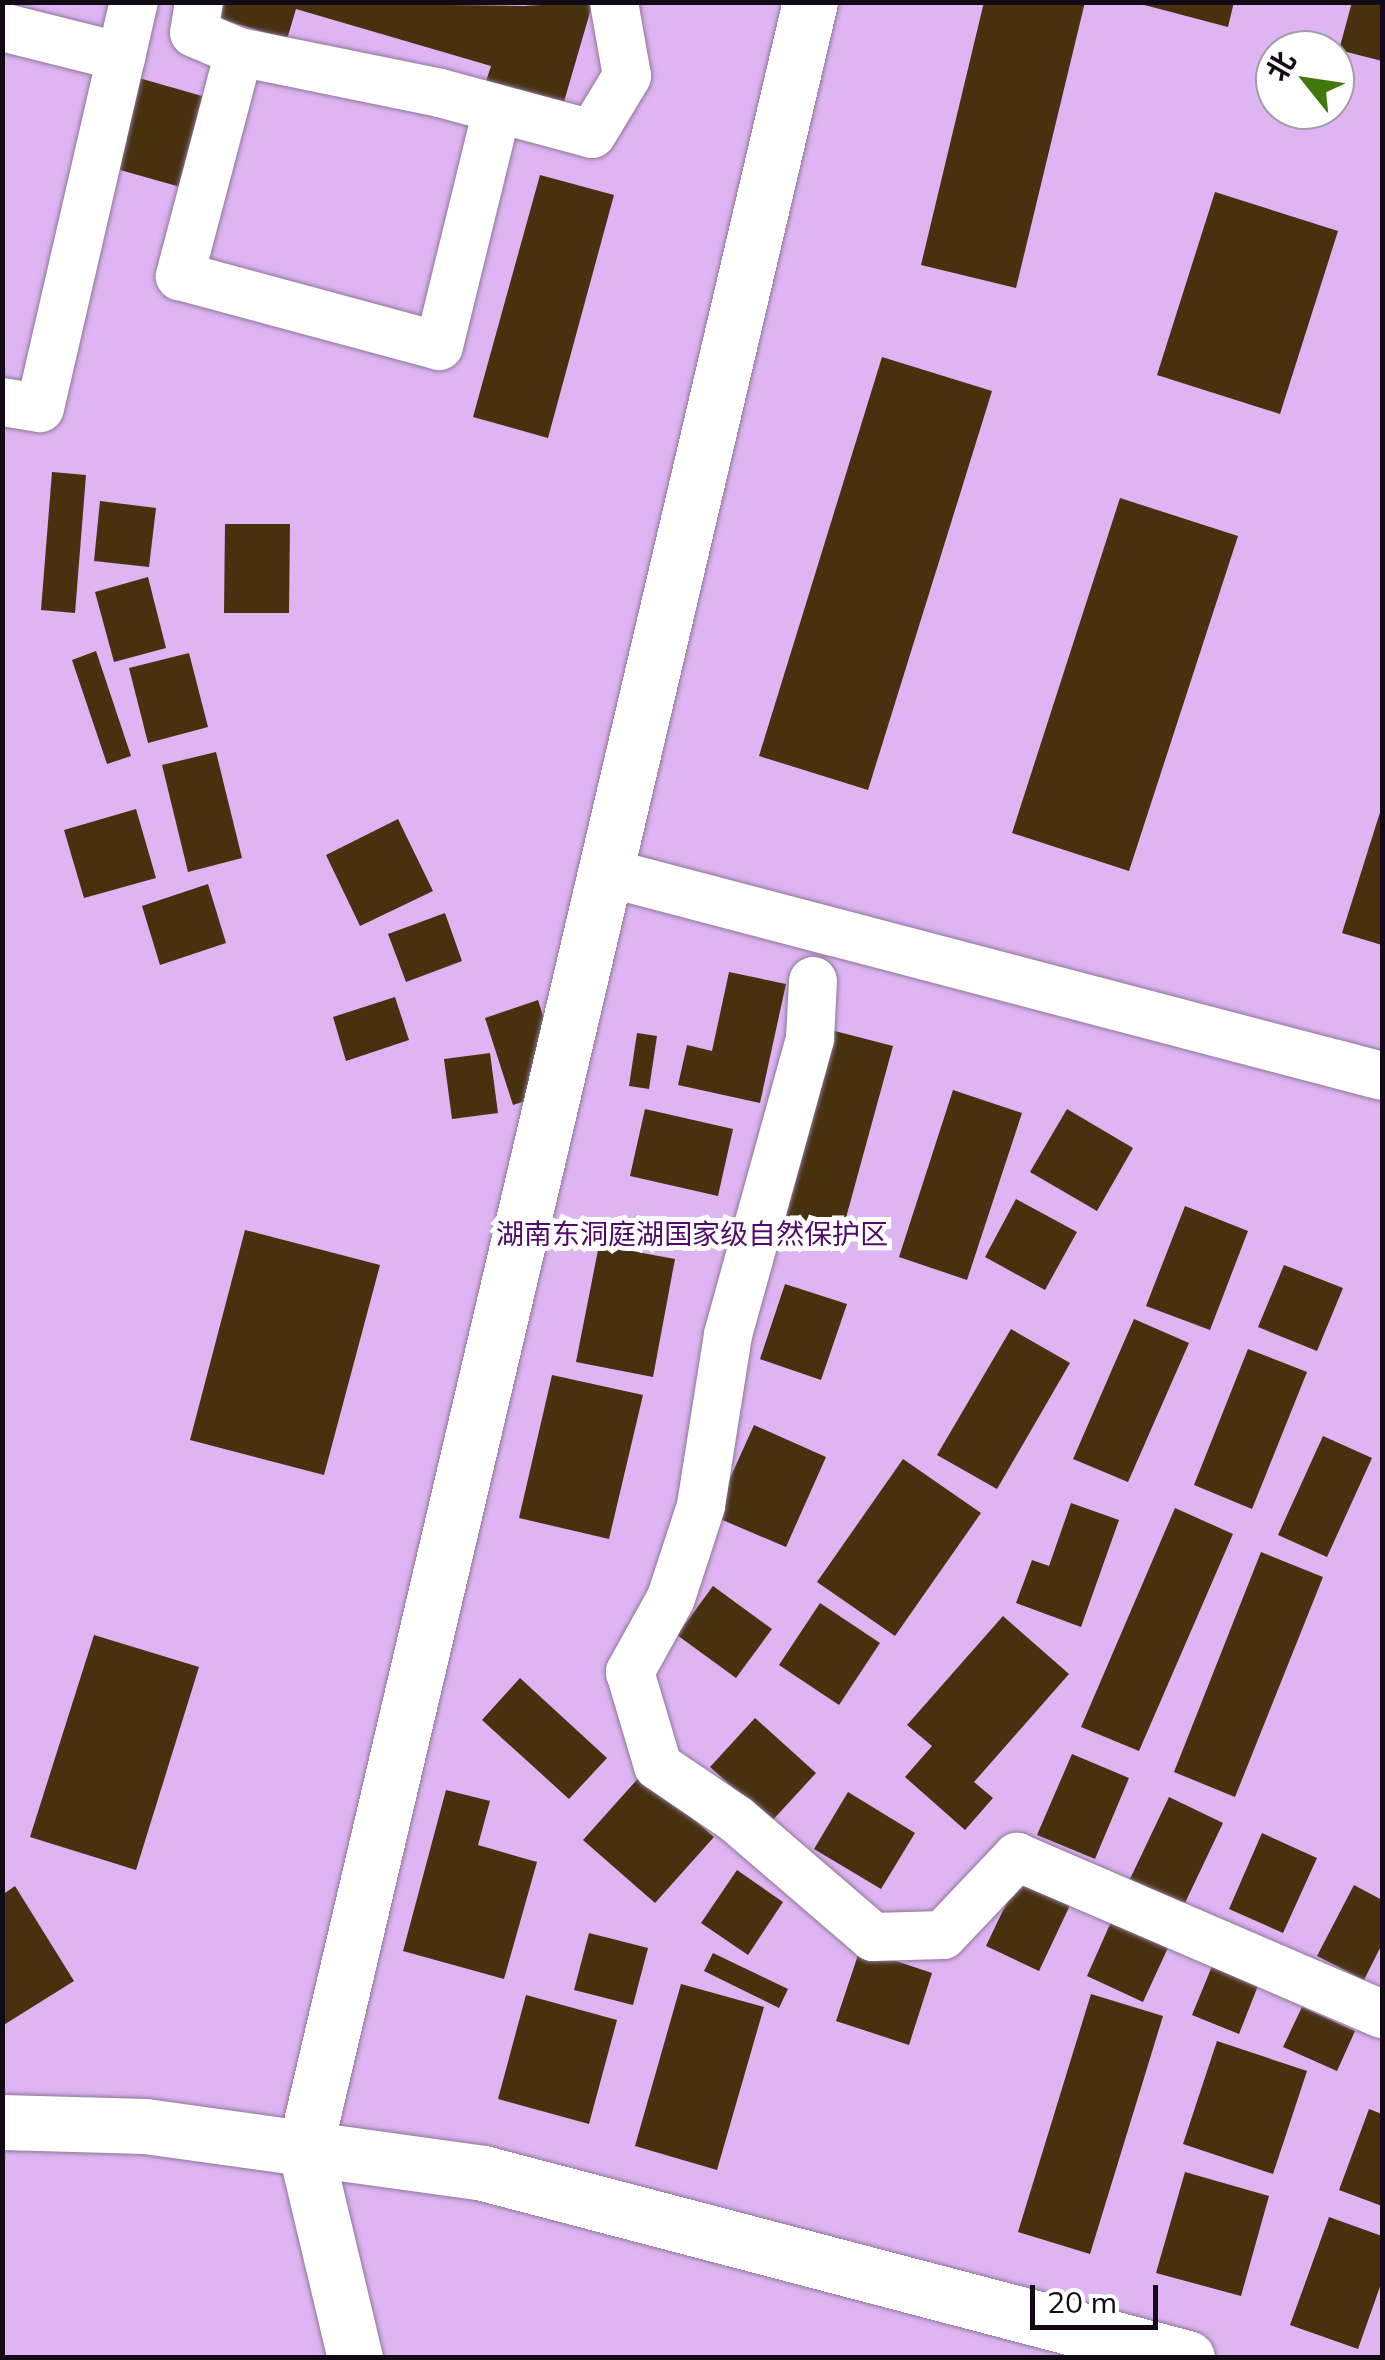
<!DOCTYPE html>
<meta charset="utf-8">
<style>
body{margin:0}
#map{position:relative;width:1385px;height:2360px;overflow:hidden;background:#f3d9ff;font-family:Mulish,"Noto Sans SC",sans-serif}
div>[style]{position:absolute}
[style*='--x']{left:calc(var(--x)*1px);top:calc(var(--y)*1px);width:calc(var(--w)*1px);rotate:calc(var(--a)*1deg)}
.green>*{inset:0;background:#deb4f2}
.building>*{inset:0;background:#48310f}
.roads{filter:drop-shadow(0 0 2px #8d7698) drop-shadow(0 0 2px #8d7698)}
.minor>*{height:48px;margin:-24px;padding:0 24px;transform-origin:24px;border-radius:24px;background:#fff}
.tertiary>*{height:55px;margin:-27.5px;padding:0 27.5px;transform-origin:27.5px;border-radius:27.5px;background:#fff}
span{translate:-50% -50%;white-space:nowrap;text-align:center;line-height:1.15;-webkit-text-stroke:10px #fff;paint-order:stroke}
.park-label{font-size:28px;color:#51096a}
.frame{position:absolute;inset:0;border:5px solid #130a17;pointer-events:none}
.north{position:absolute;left:1255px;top:30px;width:100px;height:100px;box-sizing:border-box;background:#fff;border:2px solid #a19da2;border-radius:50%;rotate:300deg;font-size:28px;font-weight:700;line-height:40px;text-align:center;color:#130a17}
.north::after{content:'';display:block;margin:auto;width:35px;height:45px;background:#40780b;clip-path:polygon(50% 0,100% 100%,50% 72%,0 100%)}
.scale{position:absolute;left:1030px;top:2285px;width:128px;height:45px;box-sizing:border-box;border:5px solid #130a17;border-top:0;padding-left:12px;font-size:30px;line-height:35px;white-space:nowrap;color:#130a17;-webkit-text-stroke:8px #fff;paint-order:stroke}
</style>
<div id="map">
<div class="green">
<i style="clip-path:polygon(evenodd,3px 3px,1382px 3px,1382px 2357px,3px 2358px,3px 3px,1275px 50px,1335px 50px,1335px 110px,1275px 110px,1275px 50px)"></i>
</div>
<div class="building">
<i style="clip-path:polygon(221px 2px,524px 6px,593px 2px,561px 112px,483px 90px,491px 66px,296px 9px,287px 39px,217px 18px)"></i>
<i style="clip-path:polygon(984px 2px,1085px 2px,1016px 288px,921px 265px)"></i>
<i style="clip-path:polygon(1133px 2px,1234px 2px,1228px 27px)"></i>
<i style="clip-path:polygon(1352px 2px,1382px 2px,1382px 61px,1339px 50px)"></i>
<i style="clip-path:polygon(139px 78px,209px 98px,184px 188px,113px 168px)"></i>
<i style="clip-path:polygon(540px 175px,614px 195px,548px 438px,473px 417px)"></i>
<i style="clip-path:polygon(1215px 192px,1338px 231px,1280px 414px,1157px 375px)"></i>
<i style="clip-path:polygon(882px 357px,992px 391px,868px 790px,759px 756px)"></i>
<i style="clip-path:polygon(52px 472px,86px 475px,75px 613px,41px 610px)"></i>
<i style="clip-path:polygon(1120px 498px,1238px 536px,1129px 871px,1012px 833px)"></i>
<i style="clip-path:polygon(100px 501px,156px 508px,149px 567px,94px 561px)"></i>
<i style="clip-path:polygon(225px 524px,290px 524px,289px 613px,224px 613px)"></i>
<i style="clip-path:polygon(148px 577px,166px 648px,114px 662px,95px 592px)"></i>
<i style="clip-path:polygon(96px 651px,131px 756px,107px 764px,72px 660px)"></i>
<i style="clip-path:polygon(189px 653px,208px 727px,148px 743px,129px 668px)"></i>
<i style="clip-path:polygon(216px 752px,242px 858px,188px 872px,162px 765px)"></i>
<i style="clip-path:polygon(1382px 806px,1382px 945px,1342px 933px)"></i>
<i style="clip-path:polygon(136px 809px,156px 878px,84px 898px,64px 830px)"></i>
<i style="clip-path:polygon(398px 819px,433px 891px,360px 926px,326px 855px)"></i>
<i style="clip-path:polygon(208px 884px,226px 943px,160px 965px,142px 906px)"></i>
<i style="clip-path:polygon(445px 913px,462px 961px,406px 982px,388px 934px)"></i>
<i style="clip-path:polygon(729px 972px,786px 984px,760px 1103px,678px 1085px,687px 1045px,712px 1051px)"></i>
<i style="clip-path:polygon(395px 997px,409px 1040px,346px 1061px,333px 1017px)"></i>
<i style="clip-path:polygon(538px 1000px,566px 1088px,513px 1105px,485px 1018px)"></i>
<i style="clip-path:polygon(827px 1029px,893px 1046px,838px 1247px,772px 1229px)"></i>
<i style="clip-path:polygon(637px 1033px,657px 1036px,649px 1089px,629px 1086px)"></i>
<i style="clip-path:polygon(490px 1053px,498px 1113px,452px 1119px,444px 1059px)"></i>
<i style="clip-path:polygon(953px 1090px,1022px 1113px,967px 1280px,899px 1257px)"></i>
<i style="clip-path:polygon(645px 1109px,733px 1129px,718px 1196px,630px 1176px)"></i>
<i style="clip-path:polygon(1067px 1109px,1133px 1148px,1097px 1211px,1030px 1172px)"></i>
<i style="clip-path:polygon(1016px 1199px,1077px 1232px,1045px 1290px,985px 1257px)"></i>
<i style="clip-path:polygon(1185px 1206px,1248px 1231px,1210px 1330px,1146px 1306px)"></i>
<i style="clip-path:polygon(245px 1230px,380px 1265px,324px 1475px,190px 1440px)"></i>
<i style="clip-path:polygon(599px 1245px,675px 1259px,653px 1377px,576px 1362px)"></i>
<i style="clip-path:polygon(1284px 1265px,1343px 1288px,1317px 1351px,1258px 1327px)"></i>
<i style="clip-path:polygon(785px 1284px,847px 1304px,821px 1380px,760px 1359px)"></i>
<i style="clip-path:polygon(1134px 1319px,1189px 1343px,1128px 1482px,1073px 1459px)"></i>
<i style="clip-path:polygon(1011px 1329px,1070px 1363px,997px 1489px,937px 1455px)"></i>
<i style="clip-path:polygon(1248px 1349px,1307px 1372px,1252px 1509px,1194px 1485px)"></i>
<i style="clip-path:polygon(552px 1375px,643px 1395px,609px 1539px,519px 1518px)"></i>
<i style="clip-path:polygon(754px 1425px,826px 1457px,786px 1547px,713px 1516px)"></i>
<i style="clip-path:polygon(1323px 1436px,1372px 1458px,1327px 1557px,1278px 1535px)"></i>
<i style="clip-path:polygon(903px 1459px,981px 1513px,895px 1636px,817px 1582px)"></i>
<i style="clip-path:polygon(1071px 1503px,1119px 1520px,1081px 1627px,1016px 1603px,1032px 1560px,1049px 1566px)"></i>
<i style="clip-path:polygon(1175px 1508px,1233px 1534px,1139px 1751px,1081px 1727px)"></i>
<i style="clip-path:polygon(1261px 1552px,1323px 1577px,1235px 1797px,1174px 1772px)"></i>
<i style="clip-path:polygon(713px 1586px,772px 1629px,736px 1678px,677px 1635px)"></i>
<i style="clip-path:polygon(820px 1603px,880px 1643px,839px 1705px,779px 1665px)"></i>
<i style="clip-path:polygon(1003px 1616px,1069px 1674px,974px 1782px,993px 1798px,965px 1830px,905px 1777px,932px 1746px,907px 1725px)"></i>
<i style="clip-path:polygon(94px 1635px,199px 1667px,136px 1870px,30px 1837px)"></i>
<i style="clip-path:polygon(520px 1678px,607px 1758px,569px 1799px,482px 1720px)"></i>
<i style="clip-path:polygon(755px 1718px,816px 1773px,771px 1822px,710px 1767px)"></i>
<i style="clip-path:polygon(1072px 1754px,1129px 1778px,1095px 1859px,1037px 1835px)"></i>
<i style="clip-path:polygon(642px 1774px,714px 1837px,655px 1903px,583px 1840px)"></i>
<i style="clip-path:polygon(446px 1790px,490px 1801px,478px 1845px,537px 1862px,504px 1979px,403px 1951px)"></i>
<i style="clip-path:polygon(848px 1792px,915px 1833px,881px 1889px,814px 1849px)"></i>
<i style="clip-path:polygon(1169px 1797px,1223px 1823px,1184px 1905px,1130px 1879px)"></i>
<i style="clip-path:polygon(1262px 1833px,1317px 1858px,1283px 1933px,1229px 1909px)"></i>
<i style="clip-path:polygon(737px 1870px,783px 1902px,748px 1955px,701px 1923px)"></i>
<i style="clip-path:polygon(1019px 1877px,1072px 1901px,1039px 1971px,986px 1946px)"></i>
<i style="clip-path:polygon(1354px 1885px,1382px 1900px,1382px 1944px,1364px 1980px,1317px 1956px)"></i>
<i style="clip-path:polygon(15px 1886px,74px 1981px,2px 2026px,2px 1895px)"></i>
<i style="clip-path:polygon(1115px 1913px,1172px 1939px,1143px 2002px,1087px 1976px)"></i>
<i style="clip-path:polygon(589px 1933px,648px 1948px,633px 2005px,574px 1990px)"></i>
<i style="clip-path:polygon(860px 1949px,932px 1973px,909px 2045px,836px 2021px)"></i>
<i style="clip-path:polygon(713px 1953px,788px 1989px,779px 2008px,704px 1971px)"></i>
<i style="clip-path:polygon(1217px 1954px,1263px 1973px,1239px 2034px,1192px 2015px)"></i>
<i style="clip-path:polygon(681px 1984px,764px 2007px,717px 2170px,635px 2146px)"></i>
<i style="clip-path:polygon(1091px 1994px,1163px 2016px,1090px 2254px,1018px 2232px)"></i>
<i style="clip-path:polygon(526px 1995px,617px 2020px,589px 2124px,498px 2099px)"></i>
<i style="clip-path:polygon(1302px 2007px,1355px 2031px,1337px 2071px,1283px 2047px)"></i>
<i style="clip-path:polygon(1217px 2041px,1307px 2071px,1273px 2174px,1183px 2144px)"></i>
<i style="clip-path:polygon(1369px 2109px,1382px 2114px,1382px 2206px,1339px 2190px)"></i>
<i style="clip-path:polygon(1185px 2172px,1269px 2196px,1241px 2296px,1156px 2273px)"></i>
<i style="clip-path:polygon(1329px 2217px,1382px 2236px,1382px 2281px,1358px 2349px,1290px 2325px)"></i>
</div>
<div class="roads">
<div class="minor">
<i style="--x:199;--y:2;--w:31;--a:99"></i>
<i style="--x:194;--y:33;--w:49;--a:22.9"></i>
<i style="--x:239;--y:52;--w:205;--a:11.5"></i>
<i style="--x:440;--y:93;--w:157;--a:15.1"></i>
<i style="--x:592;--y:134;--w:68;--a:-58.9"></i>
<i style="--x:627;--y:76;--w:75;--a:-100"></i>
<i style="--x:2;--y:27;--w:123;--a:14.1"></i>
<i style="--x:239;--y:52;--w:232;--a:104.8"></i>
<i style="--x:180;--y:276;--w:268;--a:15.1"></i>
<i style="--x:439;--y:346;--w:244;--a:-76.2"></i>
<i style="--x:2;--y:402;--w:38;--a:9"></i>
<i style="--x:40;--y:408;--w:417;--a:-77"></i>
<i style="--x:605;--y:872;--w:803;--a:14.71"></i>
<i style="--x:813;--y:981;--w:58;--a:93"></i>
<i style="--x:810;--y:1039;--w:307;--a:105.5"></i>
<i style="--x:728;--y:1335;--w:173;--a:99"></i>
<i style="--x:701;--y:1506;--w:97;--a:108.1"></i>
<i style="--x:671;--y:1598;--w:85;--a:119"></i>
<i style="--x:630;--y:1672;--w:98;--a:73.4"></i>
<i style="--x:658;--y:1766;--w:94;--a:34.2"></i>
<i style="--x:736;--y:1819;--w:181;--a:40.7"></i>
<i style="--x:873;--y:1937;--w:70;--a:-1.6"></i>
<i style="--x:943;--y:1935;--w:108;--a:-46.5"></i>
<i style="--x:1017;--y:1857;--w:397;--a:23.3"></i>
</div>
<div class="tertiary">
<i style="--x:2;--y:2122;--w:143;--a:1.6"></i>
<i style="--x:145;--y:2126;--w:341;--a:7.9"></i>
<i style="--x:483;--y:2173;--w:728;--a:14.72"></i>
<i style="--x:355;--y:2358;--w:216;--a:-103.4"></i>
<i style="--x:305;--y:2148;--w:2205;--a:-76.76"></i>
</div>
</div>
<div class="park-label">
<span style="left:692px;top:1234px">湖南东洞庭湖国家级自然保护区</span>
</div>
<div class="frame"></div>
<div class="north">北</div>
<div class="scale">20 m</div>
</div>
